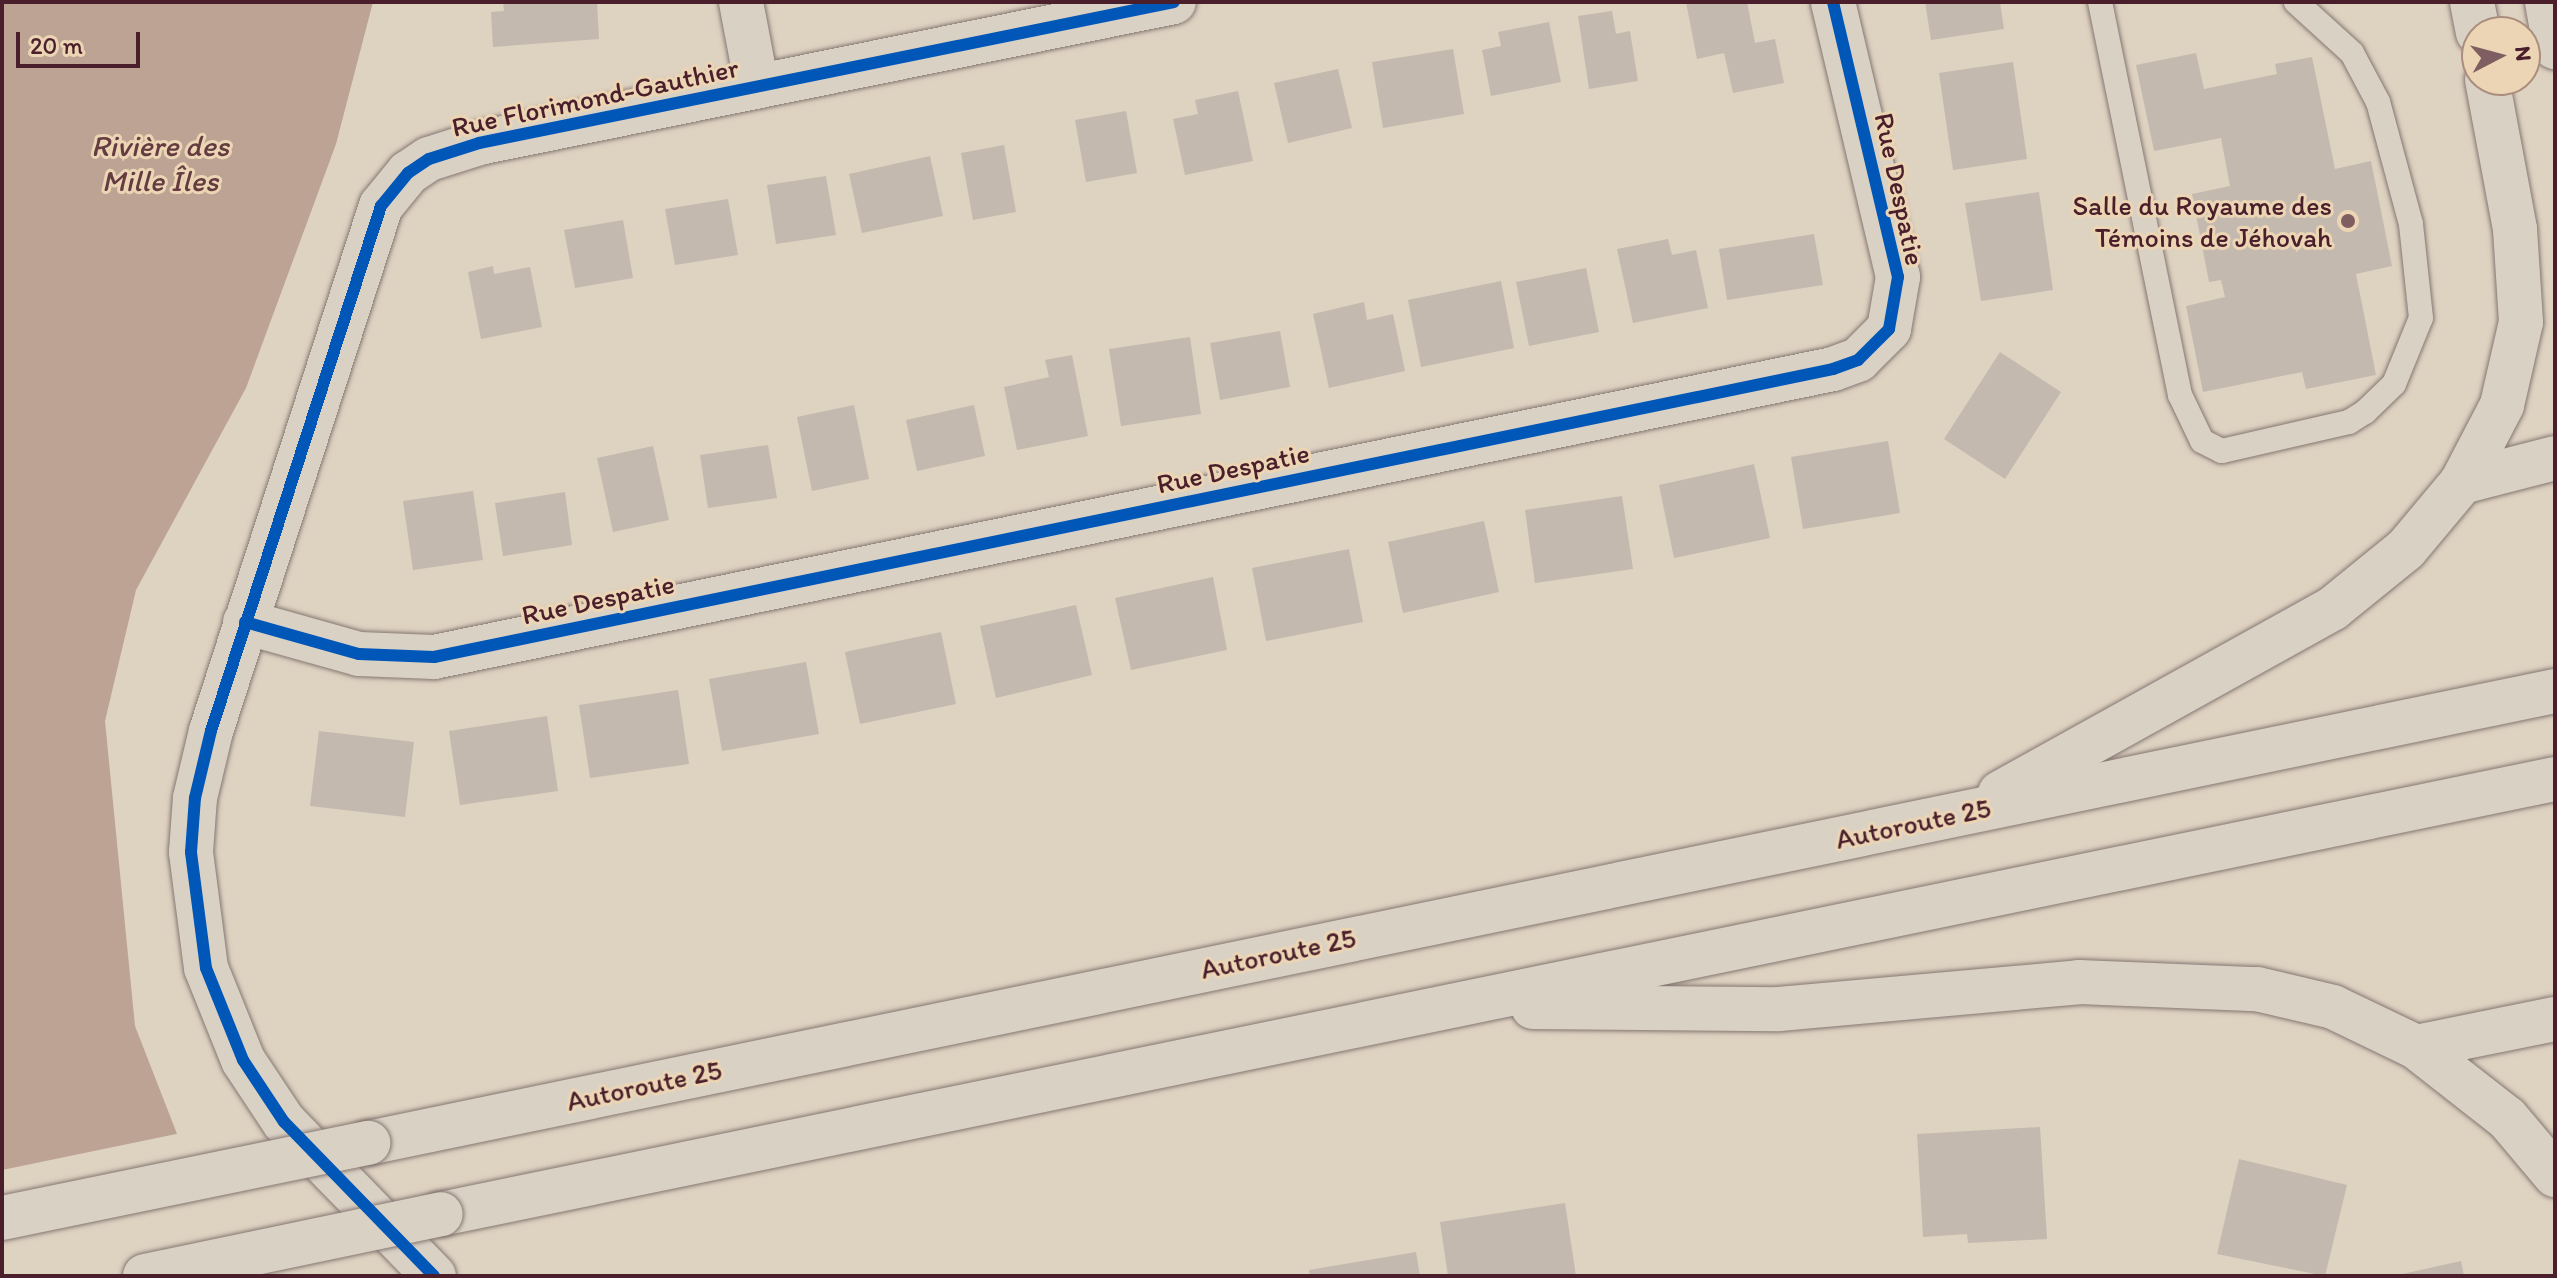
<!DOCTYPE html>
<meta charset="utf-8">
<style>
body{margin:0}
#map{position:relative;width:2557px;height:1278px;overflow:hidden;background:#ded2c1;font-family:Itim,sans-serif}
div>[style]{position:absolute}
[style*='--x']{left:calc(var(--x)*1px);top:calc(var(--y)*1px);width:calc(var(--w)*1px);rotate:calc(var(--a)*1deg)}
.water>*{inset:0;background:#bca394}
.pier>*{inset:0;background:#ded2c1}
.building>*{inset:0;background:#c4b9ae}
.roads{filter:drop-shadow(0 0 2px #857772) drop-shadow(0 0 2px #857772)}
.service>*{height:24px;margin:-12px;padding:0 12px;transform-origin:12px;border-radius:12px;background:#dad1c5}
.minor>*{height:44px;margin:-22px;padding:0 22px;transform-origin:22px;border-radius:22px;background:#dad1c5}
.motorway>*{height:44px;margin:-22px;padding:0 22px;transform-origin:22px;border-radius:22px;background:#dad1c5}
.bridges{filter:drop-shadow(0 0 2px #857772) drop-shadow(0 0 2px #857772)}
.motorway-bridge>*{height:44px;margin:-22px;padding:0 22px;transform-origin:22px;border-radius:22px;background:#dad1c5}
.cycleway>*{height:12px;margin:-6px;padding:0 6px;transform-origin:6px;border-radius:6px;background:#0057b8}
.dots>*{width:22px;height:22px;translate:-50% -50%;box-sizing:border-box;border:4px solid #ebd5b4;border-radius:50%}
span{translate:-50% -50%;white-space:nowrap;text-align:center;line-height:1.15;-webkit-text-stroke:6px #ebd5b4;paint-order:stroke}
.street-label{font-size:28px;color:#4a1f2b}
.poi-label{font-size:28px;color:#4a1f2b}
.right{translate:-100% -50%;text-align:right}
.water-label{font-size:30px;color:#633b40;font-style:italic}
.frame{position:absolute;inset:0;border:4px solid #4a1f2b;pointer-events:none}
.north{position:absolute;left:2461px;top:16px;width:80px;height:80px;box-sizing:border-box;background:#ebd5b4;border:2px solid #ab8c7d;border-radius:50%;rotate:84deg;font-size:22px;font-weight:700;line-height:32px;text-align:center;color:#4a1f2b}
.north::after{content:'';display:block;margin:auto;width:28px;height:36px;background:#7e5e60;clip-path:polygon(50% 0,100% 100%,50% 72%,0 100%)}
.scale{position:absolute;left:16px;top:32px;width:124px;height:36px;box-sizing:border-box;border:4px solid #4a1f2b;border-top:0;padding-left:10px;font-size:24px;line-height:28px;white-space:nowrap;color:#4a1f2b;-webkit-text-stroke:6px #ebd5b4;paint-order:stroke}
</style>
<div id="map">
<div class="water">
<i style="clip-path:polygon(2px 2px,373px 2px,336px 144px,246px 388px,136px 590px,105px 721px,135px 1026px,186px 1157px,2px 1276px)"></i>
</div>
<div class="pier">
<i style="clip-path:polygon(181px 1133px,189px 1155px,314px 1276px,2px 1276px,2px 1170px)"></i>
</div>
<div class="building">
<i style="clip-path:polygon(503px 2px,597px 2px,599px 39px,493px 47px,491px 12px,504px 11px)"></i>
<i style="clip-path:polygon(1686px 2px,1747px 2px,1755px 43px,1775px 39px,1784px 83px,1733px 93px,1724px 53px,1697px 59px)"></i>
<i style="clip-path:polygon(1925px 2px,2000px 2px,2004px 29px,1931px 40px)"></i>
<i style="clip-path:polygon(1612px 11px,1616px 34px,1630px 31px,1638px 81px,1589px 89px,1578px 16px)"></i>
<i style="clip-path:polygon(1549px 22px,1561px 82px,1491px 96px,1482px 50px,1501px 46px,1498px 32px)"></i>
<i style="clip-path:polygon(1453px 49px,1464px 114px,1383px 128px,1372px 62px)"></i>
<i style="clip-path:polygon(2196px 53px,2204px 89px,2277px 74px,2275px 64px,2312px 57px,2335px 169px,2371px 161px,2392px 266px,2356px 274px,2376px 375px,2306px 389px,2302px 372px,2203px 392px,2186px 306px,2225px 297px,2221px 280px,2209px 282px,2192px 194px,2230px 186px,2221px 138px,2154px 151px,2136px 65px)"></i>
<i style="clip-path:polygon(2013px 62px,2027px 159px,1953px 170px,1939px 73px)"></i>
<i style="clip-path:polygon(1338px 69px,1352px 128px,1288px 143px,1274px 83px)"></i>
<i style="clip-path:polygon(1238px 91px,1253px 161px,1185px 175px,1173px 119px,1198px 114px,1195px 100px)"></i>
<i style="clip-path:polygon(1126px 111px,1137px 173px,1086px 182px,1075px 120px)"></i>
<i style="clip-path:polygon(1004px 145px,1016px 212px,973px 220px,961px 153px)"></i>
<i style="clip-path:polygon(930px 156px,943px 216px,862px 233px,849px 174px)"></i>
<i style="clip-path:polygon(826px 176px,836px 235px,776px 244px,767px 185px)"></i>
<i style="clip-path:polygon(2039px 192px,2053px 290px,1981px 301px,1965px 203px)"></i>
<i style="clip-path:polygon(728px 199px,738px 255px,675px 265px,665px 209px)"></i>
<i style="clip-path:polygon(623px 220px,633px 278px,575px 288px,564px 230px)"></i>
<i style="clip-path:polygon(1814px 234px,1823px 285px,1727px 300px,1719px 249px)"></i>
<i style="clip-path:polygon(1668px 239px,1672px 255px,1696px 250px,1708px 308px,1633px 323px,1617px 249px)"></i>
<i style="clip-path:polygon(493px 266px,494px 274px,530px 267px,542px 327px,481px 339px,468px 272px)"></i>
<i style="clip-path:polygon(1586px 268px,1599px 332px,1529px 346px,1516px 282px)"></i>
<i style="clip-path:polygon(1501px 281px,1514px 348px,1421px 367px,1408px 300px)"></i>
<i style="clip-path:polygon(1364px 302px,1367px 320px,1393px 314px,1405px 371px,1329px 388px,1313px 314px)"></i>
<i style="clip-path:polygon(1280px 331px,1290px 387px,1220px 400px,1210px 343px)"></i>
<i style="clip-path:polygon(1190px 337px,1201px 414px,1121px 426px,1109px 349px)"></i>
<i style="clip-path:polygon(2000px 352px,2061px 392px,2005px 479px,1944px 439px)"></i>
<i style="clip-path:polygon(1072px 355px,1088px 436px,1017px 450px,1004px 387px,1049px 377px,1045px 360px)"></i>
<i style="clip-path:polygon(854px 405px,869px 479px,812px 491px,797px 417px)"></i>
<i style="clip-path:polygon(974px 405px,985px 456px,917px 471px,906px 420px)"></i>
<i style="clip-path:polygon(1888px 441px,1900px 513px,1803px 529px,1791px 457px)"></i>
<i style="clip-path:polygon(768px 445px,777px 498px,708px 508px,700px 455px)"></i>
<i style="clip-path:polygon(653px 446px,669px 520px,613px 532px,597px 458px)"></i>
<i style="clip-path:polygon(1754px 464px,1770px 538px,1674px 558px,1659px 485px)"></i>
<i style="clip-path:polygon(473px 491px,483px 560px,413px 570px,403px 501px)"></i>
<i style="clip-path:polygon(565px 492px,572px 545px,503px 556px,495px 503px)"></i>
<i style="clip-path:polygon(1622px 496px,1633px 569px,1535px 583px,1525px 510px)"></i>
<i style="clip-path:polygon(1484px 521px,1499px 592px,1403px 613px,1388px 542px)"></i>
<i style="clip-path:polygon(1349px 549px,1363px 622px,1266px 641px,1252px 568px)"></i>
<i style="clip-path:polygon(1213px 577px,1227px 650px,1131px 670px,1115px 598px)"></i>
<i style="clip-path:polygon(1076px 605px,1092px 675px,996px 698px,980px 626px)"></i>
<i style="clip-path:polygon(941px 632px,956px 704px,860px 724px,845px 652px)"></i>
<i style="clip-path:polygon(806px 662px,819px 734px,722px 751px,709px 679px)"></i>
<i style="clip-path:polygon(678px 690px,689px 764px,590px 778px,579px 705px)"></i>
<i style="clip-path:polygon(547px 716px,558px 791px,460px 805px,449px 731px)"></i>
<i style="clip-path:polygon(319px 731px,414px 742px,405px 817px,310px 806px)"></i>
<i style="clip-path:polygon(2040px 1127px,2047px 1239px,1968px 1243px,1967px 1234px,1923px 1237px,1917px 1134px)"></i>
<i style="clip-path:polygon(2239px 1159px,2347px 1185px,2325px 1276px,2217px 1254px)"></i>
<i style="clip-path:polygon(1565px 1203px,1576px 1276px,1448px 1276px,1440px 1222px)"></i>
<i style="clip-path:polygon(1416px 1252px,1420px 1276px,1310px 1276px,1309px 1270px)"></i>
<i style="clip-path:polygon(2461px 1261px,2464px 1276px,2398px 1276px,2398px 1275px)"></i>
</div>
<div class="roads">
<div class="service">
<i style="--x:2100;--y:2;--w:401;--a:78.5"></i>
<i style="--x:2180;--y:395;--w:51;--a:64.4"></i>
<i style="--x:2202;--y:441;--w:22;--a:27"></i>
<i style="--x:2222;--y:451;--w:130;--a:-12.9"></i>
<i style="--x:2349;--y:422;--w:19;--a:-32"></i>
<i style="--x:2365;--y:412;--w:40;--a:-44"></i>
<i style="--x:2394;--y:384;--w:71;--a:-67.8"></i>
<i style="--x:2421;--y:318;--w:95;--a:-96.1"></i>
<i style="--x:2411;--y:224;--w:126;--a:-105.1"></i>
<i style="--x:2378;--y:102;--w:55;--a:-118"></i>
<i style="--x:2352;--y:53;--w:76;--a:-137.7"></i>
</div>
<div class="minor">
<i style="--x:741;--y:2;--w:86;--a:79.3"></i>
<i style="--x:245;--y:622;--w:118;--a:15.7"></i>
<i style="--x:359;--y:654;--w:75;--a:2.3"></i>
<i style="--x:434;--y:657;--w:1428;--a:-11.63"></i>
<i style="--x:1833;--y:369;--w:27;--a:-20"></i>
<i style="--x:1858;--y:360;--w:44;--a:-45"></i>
<i style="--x:1889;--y:329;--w:53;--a:-80.2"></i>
<i style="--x:1898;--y:277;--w:283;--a:-103.3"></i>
<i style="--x:434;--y:1276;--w:215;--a:-134.2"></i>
<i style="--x:284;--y:1122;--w:74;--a:-123.5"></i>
<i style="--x:243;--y:1060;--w:99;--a:-111.9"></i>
<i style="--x:206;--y:968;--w:117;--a:-97.4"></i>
<i style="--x:191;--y:852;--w:54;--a:-85.8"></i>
<i style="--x:195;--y:798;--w:69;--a:-76.6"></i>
<i style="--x:211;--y:731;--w:552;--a:-72.06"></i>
<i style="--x:381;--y:206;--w:43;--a:-50.7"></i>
<i style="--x:408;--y:173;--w:25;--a:-34"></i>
<i style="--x:429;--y:159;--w:52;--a:-17.7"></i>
<i style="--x:479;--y:143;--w:709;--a:-11.47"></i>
</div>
<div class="motorway">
<i style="--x:2472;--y:2;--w:31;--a:79"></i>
<i style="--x:2547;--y:2;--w:46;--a:79.9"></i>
<i style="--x:2462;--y:482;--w:96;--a:-14.5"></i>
<i style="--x:2000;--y:793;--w:380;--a:-29"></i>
<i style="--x:2332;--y:609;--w:95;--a:-39"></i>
<i style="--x:2406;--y:549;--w:87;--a:-50.1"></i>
<i style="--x:2462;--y:482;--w:87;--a:-62.5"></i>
<i style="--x:2502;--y:405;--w:85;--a:-77.1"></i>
<i style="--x:2521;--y:322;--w:93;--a:-93.7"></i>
<i style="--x:2515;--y:229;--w:152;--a:-100.6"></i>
<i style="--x:1533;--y:1007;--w:246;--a:0.5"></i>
<i style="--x:1779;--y:1009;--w:301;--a:-5.1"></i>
<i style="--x:2079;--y:982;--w:178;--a:2.3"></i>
<i style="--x:2257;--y:989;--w:78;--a:13.3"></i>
<i style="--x:2333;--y:1007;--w:92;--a:25.7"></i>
<i style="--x:2416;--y:1047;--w:115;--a:38"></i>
<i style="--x:2507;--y:1118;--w:75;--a:49.9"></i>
<i style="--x:2416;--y:1047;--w:142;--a:-11.4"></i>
<i style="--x:368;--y:1143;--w:2233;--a:-11.68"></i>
<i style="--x:441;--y:1214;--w:2158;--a:-11.63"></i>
</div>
</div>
<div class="bridges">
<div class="motorway-bridge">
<i style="--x:2;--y:1218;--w:374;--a:-11.6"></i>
<i style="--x:145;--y:1276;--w:302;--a:-11.8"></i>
</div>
</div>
<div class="cycleway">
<i style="--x:245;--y:622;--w:118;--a:15.7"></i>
<i style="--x:359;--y:654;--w:75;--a:2.3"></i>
<i style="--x:434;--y:657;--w:1428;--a:-11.63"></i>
<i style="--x:1833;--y:369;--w:27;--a:-20"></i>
<i style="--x:1858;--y:360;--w:44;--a:-45"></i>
<i style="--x:1889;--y:329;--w:53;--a:-80.2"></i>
<i style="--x:1898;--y:277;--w:283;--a:-103.3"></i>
<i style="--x:434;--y:1276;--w:215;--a:-134.2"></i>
<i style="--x:284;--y:1122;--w:74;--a:-123.5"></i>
<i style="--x:243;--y:1060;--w:99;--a:-111.9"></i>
<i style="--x:206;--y:968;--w:117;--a:-97.4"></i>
<i style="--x:191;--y:852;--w:54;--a:-85.8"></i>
<i style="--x:195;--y:798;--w:69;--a:-76.6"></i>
<i style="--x:211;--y:731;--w:552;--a:-72.06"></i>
<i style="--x:381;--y:206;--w:43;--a:-50.7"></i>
<i style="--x:408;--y:173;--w:25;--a:-34"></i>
<i style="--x:429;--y:159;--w:52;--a:-17.7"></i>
<i style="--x:479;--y:143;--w:709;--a:-11.47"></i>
</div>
<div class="dots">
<i style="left:2348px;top:221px;background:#7e5e60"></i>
</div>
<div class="street-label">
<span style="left:595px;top:97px;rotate:-12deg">Rue Florimond-Gauthier</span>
<span style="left:1900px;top:189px;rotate:78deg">Rue Despatie</span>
<span style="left:1233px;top:468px;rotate:-12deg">Rue Despatie</span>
<span style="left:598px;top:599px;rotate:-12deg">Rue Despatie</span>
<span style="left:1913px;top:823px;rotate:-12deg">Autoroute 25</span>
<span style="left:1278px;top:953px;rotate:-12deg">Autoroute 25</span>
<span style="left:644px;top:1085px;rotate:-12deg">Autoroute 25</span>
</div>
<div class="poi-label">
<span class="right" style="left:2332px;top:221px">Salle du Royaume des<br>Témoins de Jéhovah</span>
</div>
<div class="water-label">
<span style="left:160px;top:163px">Rivière des<br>Mille Îles</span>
</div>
<div class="frame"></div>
<div class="north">N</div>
<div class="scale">20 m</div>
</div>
